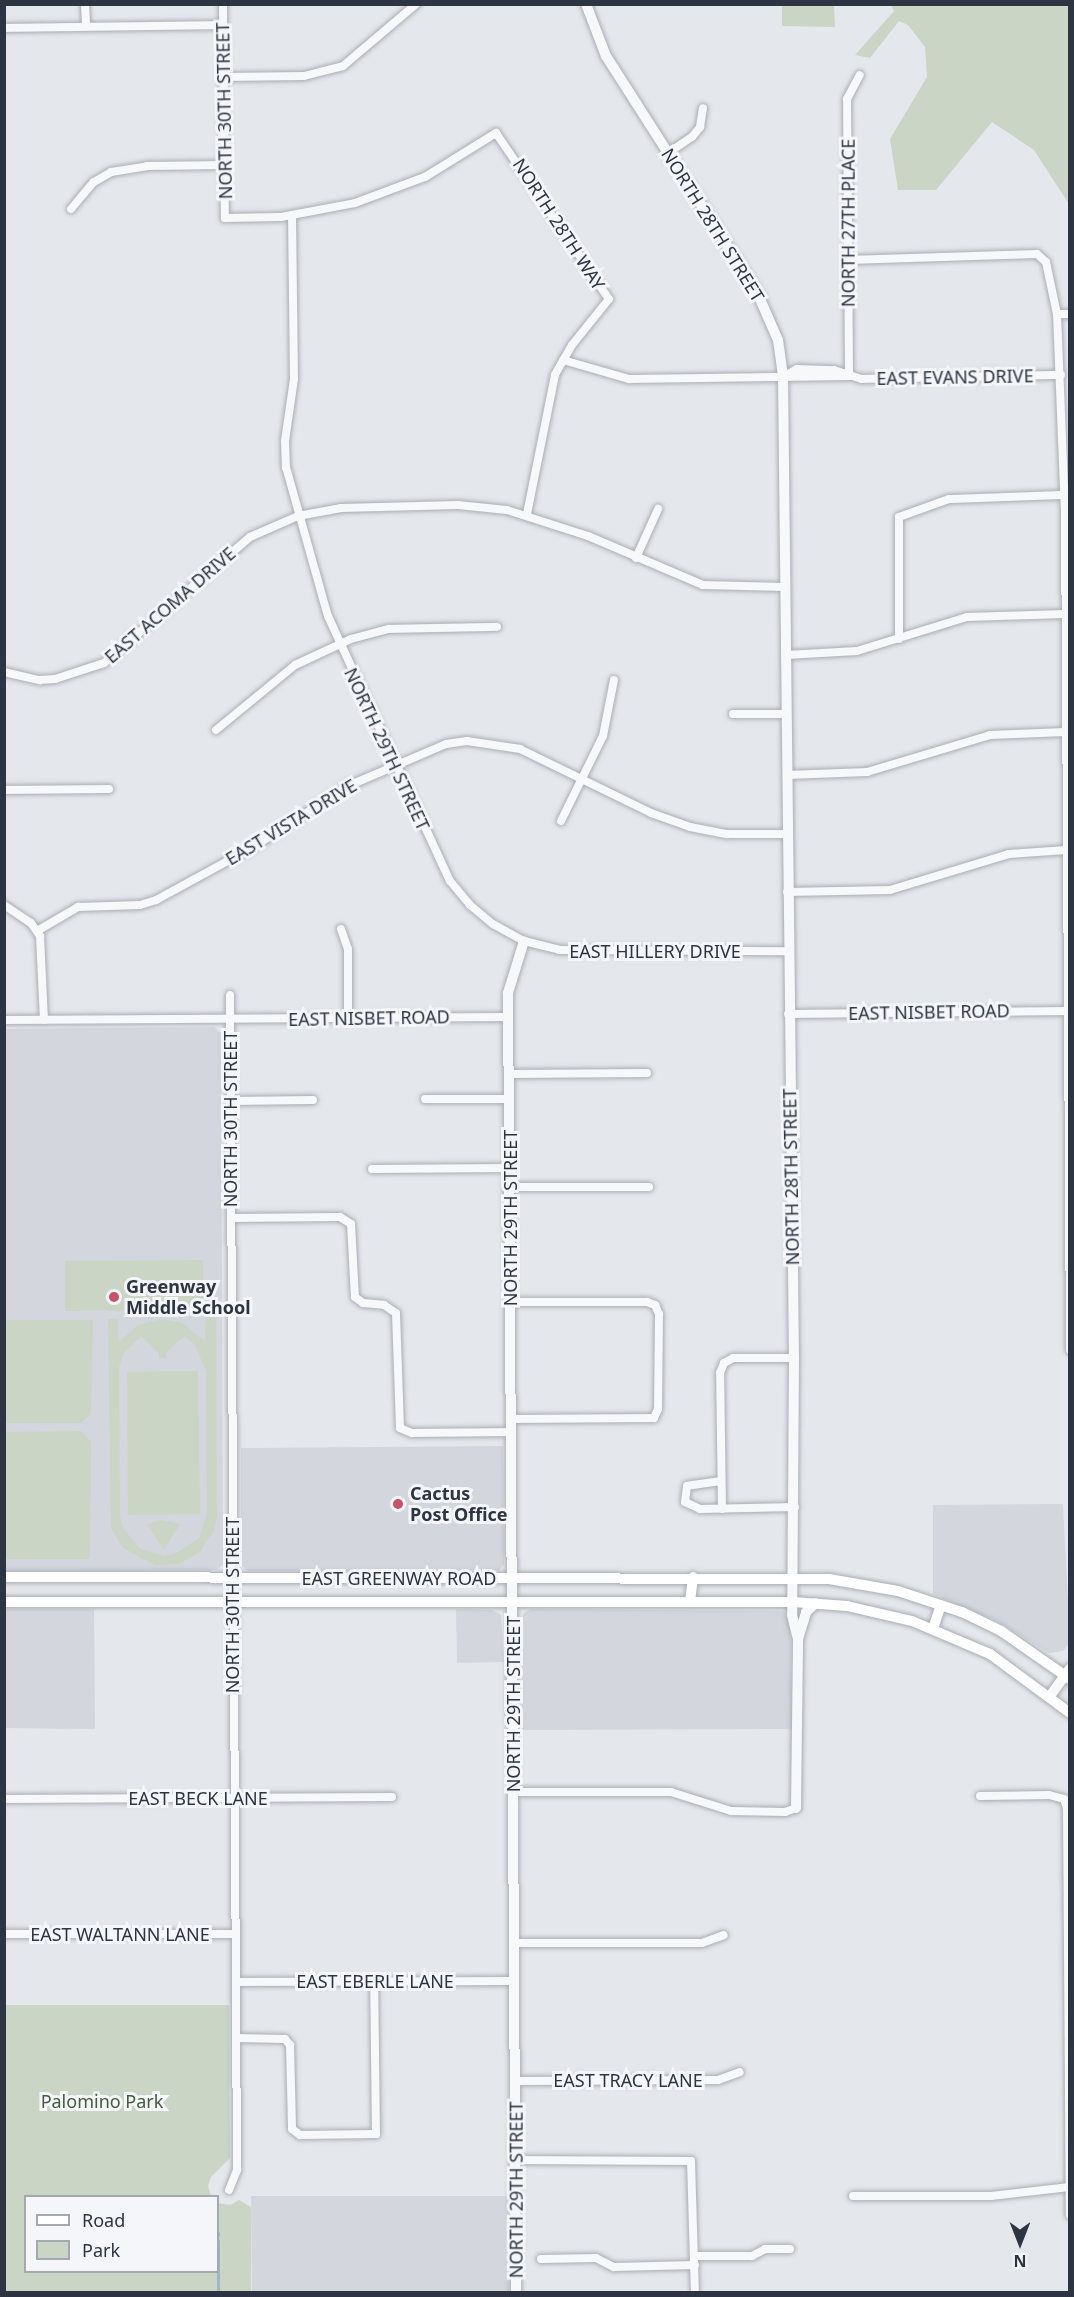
<!DOCTYPE html>
<style>
body{margin:0}
#map{position:relative;width:1074px;height:2297px;overflow:hidden;background:#e4e7eb;font-family:"Noto Sans",sans-serif}
div>[style]{position:absolute}
[style*='--x']{left:calc(var(--x)*1px);top:calc(var(--y)*1px);width:calc(var(--w)*1px);rotate:calc(var(--a)*1deg)}
.built>*{inset:0;background:#d3d6dd}
.green>*{inset:0;background:#cad5c6}
.stream>*{height:3px;margin:-1.5px;padding:0 1.5px;transform-origin:1.5px;border-radius:1.5px;background:#a2b5c9}
.roads{filter:drop-shadow(0 0 2px #a9aeb5) drop-shadow(0 0 2px #a9aeb5)}
.minor>*{height:8px;margin:-4px;padding:0 4px;transform-origin:4px;border-radius:4px;background:#f7f8fa}
.tertiary>*{height:10px;margin:-5px;padding:0 5px;transform-origin:5px;border-radius:5px;background:#f7f8fa}
.secondary>*{height:10px;margin:-5px;padding:0 5px;transform-origin:5px;border-radius:5px;background:#fff}
.dots>*{width:16px;height:16px;translate:-50% -50%;box-sizing:border-box;border:3px solid #f4f6f9;border-radius:50%}
span{translate:-50% -50%;white-space:nowrap;text-align:center;line-height:1.15;-webkit-text-stroke:6px #f4f6f9;paint-order:stroke}
.street-label{font-size:18px;color:#2d3543}
.poi-label{font-size:18px;color:#2d3543;font-weight:700}
.left{translate:0 -50%;text-align:left}
.park-label{font-size:18px;color:#425e3b}
.frame{position:absolute;inset:0;border:6px solid #2d3543;pointer-events:none}
.legend{position:absolute;left:24px;top:2195px;width:195px;height:78px;box-sizing:border-box;background:#f4f6f9;border:2px solid #a4a9b0;margin:0;padding:8px 10px;list-style:none;font-size:18px;color:#2d3543}
.legend li{display:flex;align-items:center;gap:12px;height:30px}
.legend b{width:30px;border:2px solid #a4a9b0}
.north{position:absolute;left:990px;top:2213px;width:60px;height:60px;-webkit-text-stroke:4px #f4f6f9;paint-order:stroke;rotate:180deg;font-size:16px;font-weight:700;line-height:24px;text-align:center;color:#2d3543}
.north::after{content:'';display:block;margin:auto;width:21px;height:27px;background:#2d3543;clip-path:polygon(50% 0,100% 100%,50% 72%,0 100%)}
</style>
<div id="map">
<div class="built">
<i style="clip-path:polygon(214px 1027px,221px 1033px,223px 1565px,216px 1570px,5px 1571px,4px 1029px)"></i>
<i style="clip-path:polygon(503px 1446px,504px 1564px,499px 1570px,248px 1571px,241px 1565px,241px 1448px)"></i>
<i style="clip-path:polygon(1063px 1504px,1070px 1642px,1063px 1651px,1049px 1653px,997px 1621px,933px 1594px,933px 1505px)"></i>
<i style="clip-path:polygon(5px 1609px,94px 1609px,95px 1729px,5px 1728px)"></i>
<i style="clip-path:polygon(456px 1609px,492px 1610px,501px 1615px,504px 1662px,457px 1663px)"></i>
<i style="clip-path:polygon(531px 1609px,784px 1611px,790px 1621px,792px 1729px,522px 1730px,520px 1623px,523px 1614px)"></i>
<i style="clip-path:polygon(251px 2196px,508px 2196px,509px 2292px,252px 2292px)"></i>
</div>
<div class="green">
<i style="clip-path:polygon(782px 5px,834px 5px,835px 27px,782px 26px)"></i>
<i style="clip-path:polygon(891px 5px,1069px 5px,1069px 204px,1034px 150px,992px 122px,936px 190px,898px 190px,890px 139px,927px 77px,925px 47px,908px 25px,899px 21px,870px 58px,855px 55px,894px 11px)"></i>
<i style="clip-path:polygon(203px 1260px,203px 1310px,65px 1311px,65px 1261px)"></i>
<i style="clip-path:polygon(evenodd,216px 1312px,217px 1517px,214px 1530px,200px 1552px,179px 1564px,155px 1565px,123px 1548px,111px 1528px,108px 1319px,118px 1319px,119px 1342px,138px 1325px,162px 1319px,182px 1323px,205px 1341px,206px 1313px,216px 1312px,141px 1336px,159px 1353px,159px 1358px,166px 1358px,166px 1353px,184px 1336px,195px 1345px,206px 1371px,207px 1514px,199px 1538px,175px 1554px,163px 1556px,139px 1548px,123px 1528px,120px 1516px,119px 1368px,124px 1353px,141px 1336px)"></i>
<i style="clip-path:polygon(5px 1320px,93px 1320px,91px 1414px,81px 1423px,5px 1423px)"></i>
<i style="clip-path:polygon(198px 1371px,200px 1514px,128px 1515px,127px 1372px)"></i>
<i style="clip-path:polygon(81px 1431px,91px 1442px,90px 1559px,5px 1559px,5px 1432px)"></i>
<i style="clip-path:polygon(161px 1520px,180px 1524px,164px 1550px,147px 1524px)"></i>
<i style="clip-path:polygon(5px 2005px,229px 2005px,230px 2158px,211px 2177px,208px 2186px,211px 2196px,26px 2196px,26px 2272px,218px 2272px,218px 2203px,230px 2205px,239px 2200px,251px 2207px,251px 2292px,5px 2292px)"></i>
</div>
<div class="stream">
<i style="--x:218;--y:2233;--w:2;--a:90"></i>
<i style="--x:218;--y:2240;--w:52;--a:90"></i>
</div>
<div class="roads">
<div class="minor">
<i style="--x:85;--y:4;--w:22;--a:87"></i>
<i style="--x:223;--y:4;--w:214;--a:89.5"></i>
<i style="--x:225;--y:218;--w:56;--a:-1"></i>
<i style="--x:281;--y:217;--w:75;--a:-10.7"></i>
<i style="--x:355;--y:203;--w:75;--a:-20.4"></i>
<i style="--x:425;--y:177;--w:84;--a:-31.8"></i>
<i style="--x:496;--y:133;--w:201;--a:55.8"></i>
<i style="--x:609;--y:299;--w:59;--a:128.8"></i>
<i style="--x:572;--y:345;--w:34;--a:120"></i>
<i style="--x:555;--y:375;--w:142;--a:101.4"></i>
<i style="--x:4;--y:28;--w:219;--a:-0.8"></i>
<i style="--x:224;--y:77;--w:80;--a:-0.7"></i>
<i style="--x:304;--y:76;--w:40;--a:-14.4"></i>
<i style="--x:343;--y:66;--w:96;--a:-40.3"></i>
<i style="--x:668;--y:153;--w:29;--a:-34"></i>
<i style="--x:692;--y:137;--w:13;--a:-51"></i>
<i style="--x:700;--y:127;--w:19;--a:-81"></i>
<i style="--x:71;--y:209;--w:35;--a:-50"></i>
<i style="--x:94;--y:182;--w:20;--a:-30"></i>
<i style="--x:111;--y:172;--w:36;--a:-9"></i>
<i style="--x:147;--y:166;--w:78;--a:-0.7"></i>
<i style="--x:292;--y:215;--w:164;--a:89.3"></i>
<i style="--x:294;--y:379;--w:63;--a:98.3"></i>
<i style="--x:285;--y:441;--w:26;--a:88"></i>
<i style="--x:286;--y:467;--w:155;--a:74.3"></i>
<i style="--x:328;--y:616;--w:292;--a:65.3"></i>
<i style="--x:450;--y:881;--w:31;--a:50"></i>
<i style="--x:470;--y:905;--w:30;--a:40"></i>
<i style="--x:493;--y:924;--w:35;--a:29"></i>
<i style="--x:524;--y:941;--w:36;--a:14"></i>
<i style="--x:559;--y:950;--w:228;--a:0.3"></i>
<i style="--x:848;--y:260;--w:189;--a:-1.8"></i>
<i style="--x:1037;--y:254;--w:12;--a:42"></i>
<i style="--x:1046;--y:262;--w:53;--a:78.1"></i>
<i style="--x:1057;--y:314;--w:195;--a:87.7"></i>
<i style="--x:1065;--y:509;--w:841;--a:89.66"></i>
<i style="--x:1057;--y:314;--w:13;--a:0"></i>
<i style="--x:563;--y:360;--w:69;--a:16.1"></i>
<i style="--x:629;--y:379;--w:220;--a:-0.8"></i>
<i style="--x:849;--y:376;--w:277;--a:-90.4"></i>
<i style="--x:847;--y:99;--w:27;--a:-62"></i>
<i style="--x:783;--y:377;--w:16;--a:-30"></i>
<i style="--x:797;--y:369;--w:37;--a:2"></i>
<i style="--x:834;--y:370;--w:29;--a:18"></i>
<i style="--x:862;--y:379;--w:199;--a:-1.2"></i>
<i style="--x:636;--y:558;--w:54;--a:-65.8"></i>
<i style="--x:899;--y:639;--w:122;--a:-90"></i>
<i style="--x:899;--y:517;--w:53;--a:-19.8"></i>
<i style="--x:949;--y:499;--w:115;--a:-2"></i>
<i style="--x:786;--y:655;--w:71;--a:-3.2"></i>
<i style="--x:857;--y:651;--w:115;--a:-17.2"></i>
<i style="--x:967;--y:617;--w:98;--a:-1.8"></i>
<i style="--x:4;--y:672;--w:37;--a:13"></i>
<i style="--x:40;--y:680;--w:15;--a:-4"></i>
<i style="--x:55;--y:679;--w:52;--a:-18.1"></i>
<i style="--x:104;--y:663;--w:193;--a:-40.8"></i>
<i style="--x:250;--y:537;--w:52;--a:-23.6"></i>
<i style="--x:298;--y:516;--w:44;--a:-10.5"></i>
<i style="--x:341;--y:508;--w:117;--a:-1.5"></i>
<i style="--x:458;--y:505;--w:49;--a:5.8"></i>
<i style="--x:507;--y:510;--w:85;--a:17.8"></i>
<i style="--x:588;--y:536;--w:125;--a:23.1"></i>
<i style="--x:703;--y:585;--w:82;--a:1.4"></i>
<i style="--x:733;--y:714;--w:53;--a:0"></i>
<i style="--x:216;--y:730;--w:102;--a:-39.4"></i>
<i style="--x:295;--y:665;--w:62;--a:-24.9"></i>
<i style="--x:351;--y:639;--w:39;--a:-15"></i>
<i style="--x:389;--y:629;--w:108;--a:-1.1"></i>
<i style="--x:787;--y:775;--w:80;--a:-2.1"></i>
<i style="--x:867;--y:772;--w:128;--a:-16.7"></i>
<i style="--x:990;--y:735;--w:75;--a:-2.3"></i>
<i style="--x:4;--y:790;--w:105;--a:-0.5"></i>
<i style="--x:561;--y:821;--w:95;--a:-63.7"></i>
<i style="--x:603;--y:736;--w:57;--a:-78.9"></i>
<i style="--x:787;--y:892;--w:103;--a:-1.1"></i>
<i style="--x:890;--y:890;--w:124;--a:-16.8"></i>
<i style="--x:1009;--y:854;--w:57;--a:-4"></i>
<i style="--x:4;--y:905;--w:32;--a:34"></i>
<i style="--x:31;--y:923;--w:16;--a:55"></i>
<i style="--x:40;--y:936;--w:84;--a:87.3"></i>
<i style="--x:341;--y:929;--w:21;--a:71"></i>
<i style="--x:348;--y:949;--w:69;--a:90"></i>
<i style="--x:37;--y:931;--w:48;--a:-30.3"></i>
<i style="--x:78;--y:907;--w:62;--a:-1.8"></i>
<i style="--x:140;--y:905;--w:17;--a:-17"></i>
<i style="--x:156;--y:900;--w:113;--a:-28.6"></i>
<i style="--x:255;--y:846;--w:111;--a:-32.8"></i>
<i style="--x:348;--y:786;--w:107;--a:-23.2"></i>
<i style="--x:446;--y:744;--w:21;--a:-8"></i>
<i style="--x:467;--y:741;--w:54;--a:8.6"></i>
<i style="--x:520;--y:749;--w:146;--a:26"></i>
<i style="--x:651;--y:813;--w:41;--a:19.7"></i>
<i style="--x:690;--y:827;--w:38;--a:11"></i>
<i style="--x:727;--y:834;--w:60;--a:0"></i>
<i style="--x:788;--y:1014;--w:282;--a:-0.6"></i>
<i style="--x:4;--y:1020;--w:505;--a:-0.34"></i>
<i style="--x:509;--y:1074;--w:138;--a:-0.4"></i>
<i style="--x:425;--y:1099;--w:84;--a:0"></i>
<i style="--x:230;--y:1101;--w:83;--a:-0.7"></i>
<i style="--x:372;--y:1169;--w:137;--a:-0.4"></i>
<i style="--x:510;--y:1187;--w:139;--a:0"></i>
<i style="--x:231;--y:1218;--w:109;--a:-0.5"></i>
<i style="--x:340;--y:1217;--w:13;--a:32"></i>
<i style="--x:351;--y:1224;--w:73;--a:86.9"></i>
<i style="--x:355;--y:1297;--w:10;--a:37"></i>
<i style="--x:363;--y:1303;--w:21;--a:5"></i>
<i style="--x:384;--y:1305;--w:14;--a:34"></i>
<i style="--x:396;--y:1313;--w:115;--a:88"></i>
<i style="--x:400;--y:1428;--w:13;--a:23"></i>
<i style="--x:412;--y:1433;--w:99;--a:-0.6"></i>
<i style="--x:510;--y:1302;--w:137;--a:0"></i>
<i style="--x:647;--y:1302;--w:9;--a:21"></i>
<i style="--x:655;--y:1305;--w:10;--a:66"></i>
<i style="--x:659;--y:1314;--w:95;--a:90.6"></i>
<i style="--x:658;--y:1409;--w:10;--a:114"></i>
<i style="--x:654;--y:1418;--w:143;--a:179.6"></i>
<i style="--x:721;--y:1481;--w:34;--a:172"></i>
<i style="--x:687;--y:1486;--w:16;--a:97"></i>
<i style="--x:685;--y:1502;--w:17;--a:25"></i>
<i style="--x:700;--y:1509;--w:95;--a:-1.2"></i>
<i style="--x:722;--y:1509;--w:136;--a:-90.8"></i>
<i style="--x:720;--y:1373;--w:11;--a:-68"></i>
<i style="--x:724;--y:1363;--w:10;--a:-29"></i>
<i style="--x:733;--y:1358;--w:61;--a:0"></i>
<i style="--x:513;--y:1792;--w:158;--a:0"></i>
<i style="--x:671;--y:1792;--w:63;--a:17.6"></i>
<i style="--x:731;--y:1811;--w:54;--a:1.1"></i>
<i style="--x:785;--y:1812;--w:12;--a:-20"></i>
<i style="--x:980;--y:1796;--w:69;--a:-0.8"></i>
<i style="--x:1049;--y:1795;--w:16;--a:15"></i>
<i style="--x:1064;--y:1799;--w:9;--a:72"></i>
<i style="--x:1067;--y:1808;--w:407;--a:89.6"></i>
<i style="--x:4;--y:1799;--w:388;--a:-0.3"></i>
<i style="--x:4;--y:1934;--w:231;--a:0"></i>
<i style="--x:514;--y:1943;--w:188;--a:0"></i>
<i style="--x:702;--y:1943;--w:23;--a:-20"></i>
<i style="--x:236;--y:1982;--w:278;--a:-0.2"></i>
<i style="--x:236;--y:2038;--w:49;--a:1.2"></i>
<i style="--x:285;--y:2039;--w:8;--a:50"></i>
<i style="--x:290;--y:2045;--w:84;--a:88.6"></i>
<i style="--x:292;--y:2129;--w:10;--a:37"></i>
<i style="--x:300;--y:2135;--w:76;--a:-0.8"></i>
<i style="--x:376;--y:2134;--w:153;--a:-90.7"></i>
<i style="--x:515;--y:2081;--w:203;--a:-0.3"></i>
<i style="--x:718;--y:2080;--w:23;--a:-20"></i>
<i style="--x:515;--y:2160;--w:176;--a:0.3"></i>
<i style="--x:691;--y:2161;--w:131;--a:88.3"></i>
<i style="--x:229;--y:2190;--w:22;--a:-68"></i>
<i style="--x:237;--y:2170;--w:1175;--a:-90.34"></i>
<i style="--x:853;--y:2196;--w:138;--a:0"></i>
<i style="--x:991;--y:2196;--w:79;--a:-6.6"></i>
<i style="--x:695;--y:2256;--w:57;--a:0"></i>
<i style="--x:752;--y:2256;--w:15;--a:-28"></i>
<i style="--x:765;--y:2249;--w:25;--a:0"></i>
<i style="--x:541;--y:2259;--w:55;--a:-1"></i>
<i style="--x:596;--y:2258;--w:20;--a:27"></i>
<i style="--x:614;--y:2267;--w:81;--a:-1.4"></i>
</div>
<div class="tertiary">
<i style="--x:586;--y:4;--w:56;--a:69"></i>
<i style="--x:606;--y:56;--w:280;--a:57.4"></i>
<i style="--x:757;--y:292;--w:52;--a:66.4"></i>
<i style="--x:778;--y:340;--w:37;--a:82"></i>
<i style="--x:783;--y:377;--w:981;--a:89.36"></i>
<i style="--x:794;--y:1358;--w:257;--a:90.4"></i>
<i style="--x:792;--y:1615;--w:25;--a:76"></i>
<i style="--x:1050;--y:1696;--w:34;--a:-54"></i>
<i style="--x:796;--y:1808;--w:169;--a:-89.3"></i>
<i style="--x:798;--y:1639;--w:28;--a:-73"></i>
<i style="--x:806;--y:1612;--w:13;--a:-42"></i>
<i style="--x:516;--y:2292;--w:1299;--a:-90.35"></i>
<i style="--x:508;--y:993;--w:54;--a:-72.9"></i>
</div>
<div class="secondary">
<i style="--x:4;--y:1577;--w:825;--a:0.14"></i>
<i style="--x:829;--y:1579;--w:70;--a:9.9"></i>
<i style="--x:898;--y:1591;--w:67;--a:18.2"></i>
<i style="--x:962;--y:1612;--w:43;--a:26"></i>
<i style="--x:1001;--y:1631;--w:84;--a:34.8"></i>
<i style="--x:4;--y:1602;--w:789;--a:0"></i>
<i style="--x:793;--y:1602;--w:54;--a:4.2"></i>
<i style="--x:847;--y:1606;--w:67;--a:13"></i>
<i style="--x:912;--y:1621;--w:85;--a:22.9"></i>
<i style="--x:990;--y:1654;--w:99;--a:36.4"></i>
<i style="--x:690;--y:1602;--w:25;--a:-83"></i>
<i style="--x:933;--y:1629;--w:25;--a:-72"></i>
</div>
</div>
<div class="dots">
<i style="left:114px;top:1297px;background:#c75266"></i>
<i style="left:398px;top:1504px;background:#c75266"></i>
</div>
<div class="street-label">
<span style="left:224px;top:111px;rotate:-91deg">NORTH 30TH STREET</span>
<span style="left:848px;top:223px;rotate:-90deg">NORTH 27TH PLACE</span>
<span style="left:559px;top:224px;rotate:57deg">NORTH 28TH WAY</span>
<span style="left:713px;top:225px;rotate:58deg">NORTH 28TH STREET</span>
<span style="left:955px;top:377px;rotate:-1deg">EAST EVANS DRIVE</span>
<span style="left:170px;top:605px;rotate:-41deg">EAST ACOMA DRIVE</span>
<span style="left:387px;top:749px;rotate:65deg">NORTH 29TH STREET</span>
<span style="left:291px;top:822px;rotate:-31deg">EAST VISTA DRIVE</span>
<span style="left:655px;top:951px">EAST HILLERY DRIVE</span>
<span style="left:929px;top:1012px;rotate:-1deg">EAST NISBET ROAD</span>
<span style="left:369px;top:1018px;rotate:-1deg">EAST NISBET ROAD</span>
<span style="left:230px;top:1119px;rotate:-90deg">NORTH 30TH STREET</span>
<span style="left:791px;top:1177px;rotate:-91deg">NORTH 28TH STREET</span>
<span style="left:510px;top:1218px;rotate:-90deg">NORTH 29TH STREET</span>
<span style="left:399px;top:1578px">EAST GREENWAY ROAD</span>
<span style="left:232px;top:1605px;rotate:-90deg">NORTH 30TH STREET</span>
<span style="left:513px;top:1704px;rotate:-90deg">NORTH 29TH STREET</span>
<span style="left:198px;top:1798px">EAST BECK LANE</span>
<span style="left:120px;top:1934px">EAST WALTANN LANE</span>
<span style="left:375px;top:1981px">EAST EBERLE LANE</span>
<span style="left:628px;top:2080px">EAST TRACY LANE</span>
<span style="left:516px;top:2190px;rotate:-90deg">NORTH 29TH STREET</span>
</div>
<div class="poi-label">
<span class="left" style="left:126px;top:1297px">Greenway<br>Middle School</span>
<span class="left" style="left:410px;top:1504px">Cactus<br>Post Office</span>
</div>
<div class="park-label">
<span style="left:102px;top:2101px">Palomino Park</span>
</div>
<div class="frame"></div>
<ul class="legend">
<li><b style="height:8px;background:#fff"></b>Road</li>
<li><b style="height:16px;background:#cad5c6"></b>Park</li>
</ul>
<div class="north">N</div>
</div>
